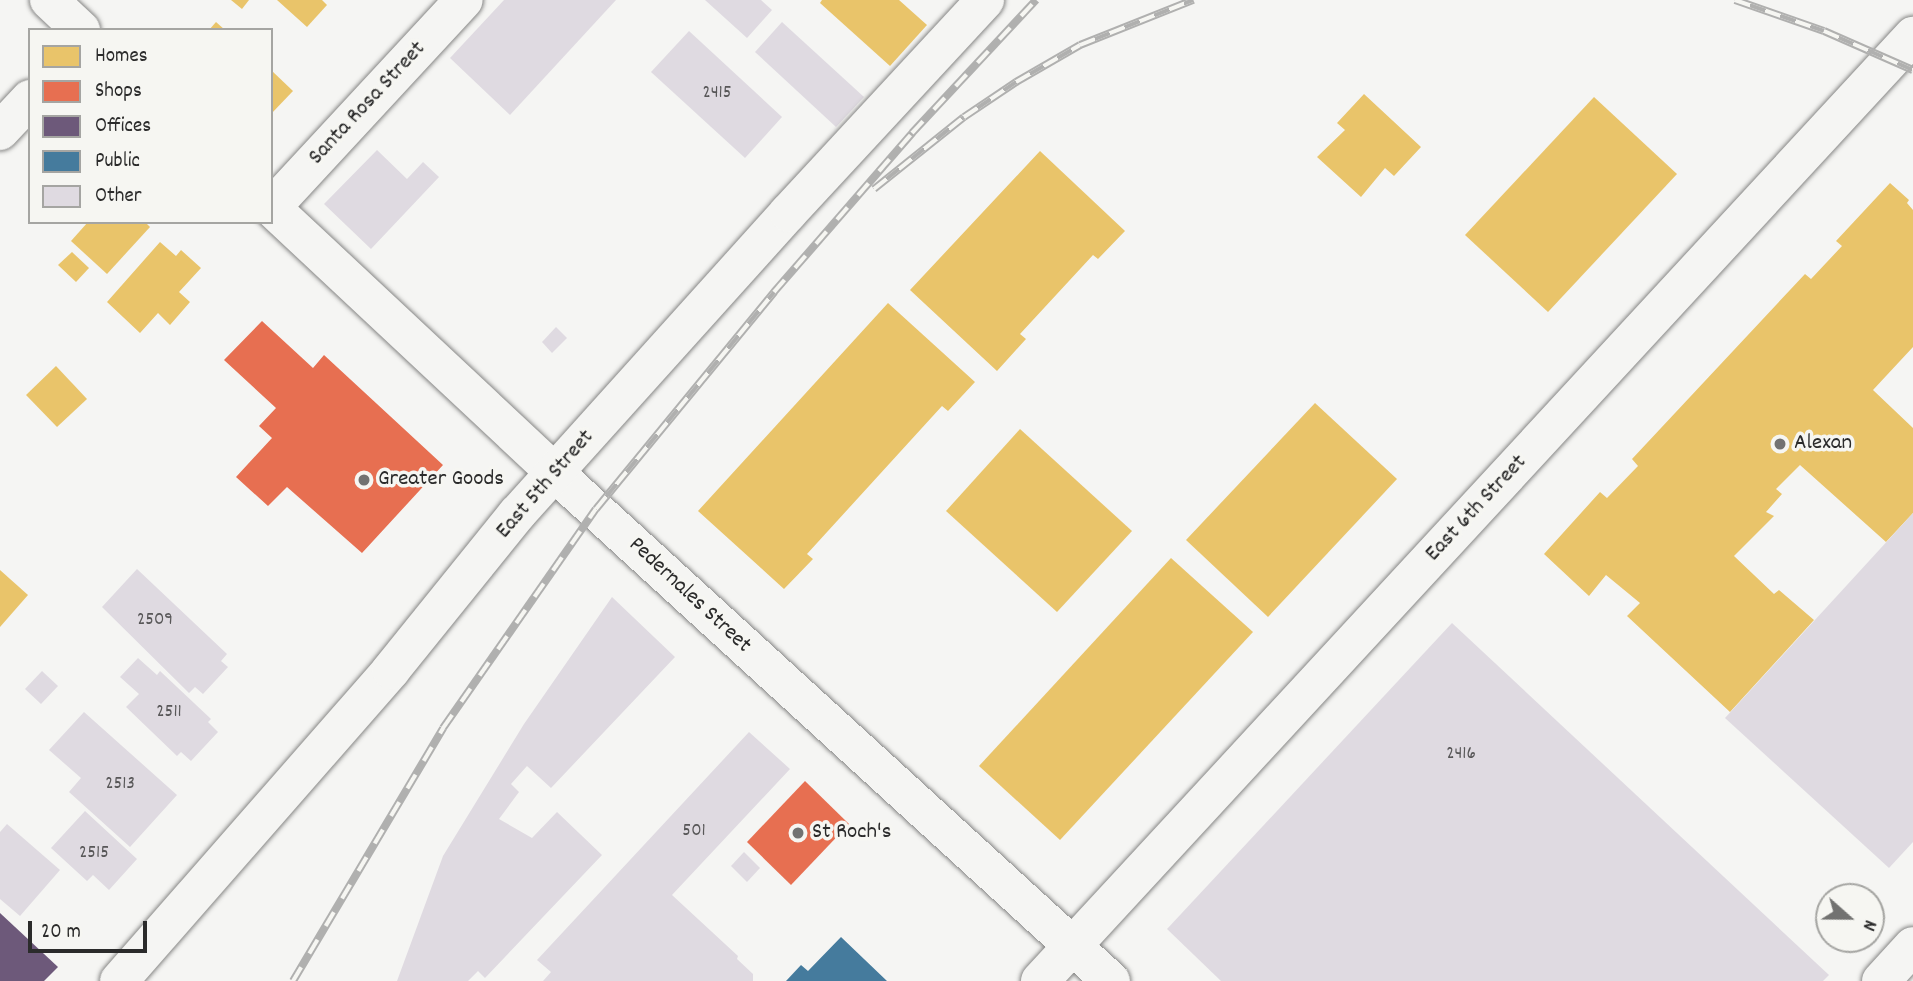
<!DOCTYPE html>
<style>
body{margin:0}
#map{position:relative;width:1913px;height:981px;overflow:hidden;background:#f5f5f3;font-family:Dekko,sans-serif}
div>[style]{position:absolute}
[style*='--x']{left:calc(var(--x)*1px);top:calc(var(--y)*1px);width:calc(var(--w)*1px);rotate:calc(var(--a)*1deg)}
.homes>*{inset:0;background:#e9c46a}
.shops>*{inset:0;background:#e76f51}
.offices>*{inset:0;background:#6d597a}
.public>*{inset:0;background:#457b9d}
.building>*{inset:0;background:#dfdae1}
.roads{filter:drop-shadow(0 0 2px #868685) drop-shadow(0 0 2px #868685)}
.minor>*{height:38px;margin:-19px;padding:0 19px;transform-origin:19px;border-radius:19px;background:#f5f5f3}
.rail>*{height:8px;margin-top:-4px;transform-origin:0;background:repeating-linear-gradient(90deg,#f6f6f2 0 16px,#b0b0af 0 32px);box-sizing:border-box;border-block:2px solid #b0b0af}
.dots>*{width:19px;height:19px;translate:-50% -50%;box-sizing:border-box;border:4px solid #f6f6f2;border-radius:50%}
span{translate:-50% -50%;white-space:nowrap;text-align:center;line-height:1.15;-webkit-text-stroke:7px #f6f6f2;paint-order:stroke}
.number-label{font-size:19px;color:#585758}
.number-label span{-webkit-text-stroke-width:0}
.street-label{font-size:23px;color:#2b2b2b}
.poi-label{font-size:23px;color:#2b2b2b}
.left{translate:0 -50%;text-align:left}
.legend{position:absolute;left:28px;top:28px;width:245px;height:196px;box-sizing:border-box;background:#f6f6f2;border:2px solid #a5a5a2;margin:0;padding:9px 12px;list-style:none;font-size:21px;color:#2b2b2b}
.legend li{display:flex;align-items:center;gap:14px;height:35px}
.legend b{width:35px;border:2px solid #a5a5a2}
.north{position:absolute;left:1815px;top:883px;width:70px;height:70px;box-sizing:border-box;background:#f6f6f2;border:2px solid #a5a5a2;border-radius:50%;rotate:111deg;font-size:19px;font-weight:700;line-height:28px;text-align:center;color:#2b2b2b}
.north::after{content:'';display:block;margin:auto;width:24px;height:32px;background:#727271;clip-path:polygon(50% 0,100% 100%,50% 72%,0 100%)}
.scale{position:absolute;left:28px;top:921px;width:119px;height:32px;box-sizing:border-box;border:4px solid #2b2b2b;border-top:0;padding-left:9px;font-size:21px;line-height:24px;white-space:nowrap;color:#2b2b2b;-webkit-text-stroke:5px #f6f6f2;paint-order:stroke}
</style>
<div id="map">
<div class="homes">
<i style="clip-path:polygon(231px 0,249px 0,242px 9px)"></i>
<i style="clip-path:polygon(277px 0,322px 0,327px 5px,307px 27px)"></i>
<i style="clip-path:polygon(822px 0,899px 0,927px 25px,890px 66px,820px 3px)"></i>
<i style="clip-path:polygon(216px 22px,225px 30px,209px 30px)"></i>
<i style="clip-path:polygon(271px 70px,293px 91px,271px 114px)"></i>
<i style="clip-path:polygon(1364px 94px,1421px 147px,1394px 176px,1385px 168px,1361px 197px,1317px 157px,1345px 130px,1337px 123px)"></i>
<i style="clip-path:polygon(1594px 97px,1677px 174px,1548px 312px,1465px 235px)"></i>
<i style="clip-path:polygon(1040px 151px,1125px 231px,1098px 259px,1093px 255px,1020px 334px,1026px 339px,997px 371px,910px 290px)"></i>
<i style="clip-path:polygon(1890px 183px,1909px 200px,1907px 203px,1913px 210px,1913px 347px,1873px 390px,1913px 428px,1913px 513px,1886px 542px,1800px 465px,1776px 489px,1782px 494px,1766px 512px,1774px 516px,1734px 556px,1774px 594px,1779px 590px,1814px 620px,1730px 712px,1627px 616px,1640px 603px,1606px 575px,1589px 596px,1544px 554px,1600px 492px,1607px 498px,1638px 466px,1632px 459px,1805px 274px,1811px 279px,1842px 246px,1836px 241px)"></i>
<i style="clip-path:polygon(88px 222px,145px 222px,150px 227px,107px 274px,71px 241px)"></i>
<i style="clip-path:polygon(160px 242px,176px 256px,181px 250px,201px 268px,179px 292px,190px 302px,170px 325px,158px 313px,140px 333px,107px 302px)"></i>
<i style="clip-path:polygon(72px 252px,89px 268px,76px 282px,58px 265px)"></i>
<i style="clip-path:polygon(888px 303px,975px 382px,948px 411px,942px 406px,807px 554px,813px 559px,784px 589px,698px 511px)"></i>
<i style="clip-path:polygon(56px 366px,87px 399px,57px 427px,26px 395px)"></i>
<i style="clip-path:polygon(1315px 403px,1397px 479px,1268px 617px,1186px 540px)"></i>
<i style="clip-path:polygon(1020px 429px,1132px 531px,1057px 612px,946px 511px)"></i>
<i style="clip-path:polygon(1171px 558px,1253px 632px,1060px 840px,979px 766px)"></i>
<i style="clip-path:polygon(0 570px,28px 595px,0 627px)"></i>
</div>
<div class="shops">
<i style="clip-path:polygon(262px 321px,313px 368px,324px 355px,443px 465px,362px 553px,287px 487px,268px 506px,236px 477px,272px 438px,259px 426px,276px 408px,224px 360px)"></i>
<i style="clip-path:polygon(805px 781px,849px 824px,791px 885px,747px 842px)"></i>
</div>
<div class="offices">
<i style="clip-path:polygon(0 913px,58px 967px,44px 981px,0 981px)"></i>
</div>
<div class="public">
<i style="clip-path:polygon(841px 937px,887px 981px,786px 981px,801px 965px,808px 971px)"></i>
</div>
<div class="building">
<i style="clip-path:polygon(504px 0,616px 0,510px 115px,450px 58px)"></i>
<i style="clip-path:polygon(705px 0,761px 0,772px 10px,747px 38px)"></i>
<i style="clip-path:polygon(782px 22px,864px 97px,836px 127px,755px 52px)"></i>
<i style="clip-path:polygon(689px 31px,782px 117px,745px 158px,651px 72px)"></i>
<i style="clip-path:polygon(377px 150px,407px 179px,423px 162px,439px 177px,371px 249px,324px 204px)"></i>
<i style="clip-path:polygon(556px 327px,567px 338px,552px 353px,542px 342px)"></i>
<i style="clip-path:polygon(1913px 513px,1913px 842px,1889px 868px,1725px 718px)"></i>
<i style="clip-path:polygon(137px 569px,227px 654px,221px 661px,228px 667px,203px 694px,195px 687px,189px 693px,102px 607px)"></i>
<i style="clip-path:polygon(612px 597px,675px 657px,551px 788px,527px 766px,511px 784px,519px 792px,499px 819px,532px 838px,557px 812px,602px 855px,485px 978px,478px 971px,468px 981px,397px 981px,443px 856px,524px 724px)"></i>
<i style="clip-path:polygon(1452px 623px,1829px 975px,1823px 981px,1221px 981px,1167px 929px)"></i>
<i style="clip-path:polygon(138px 658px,157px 675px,160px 671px,211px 719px,208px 722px,218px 732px,191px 761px,181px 752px,177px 756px,126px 707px,139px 694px,120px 677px)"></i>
<i style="clip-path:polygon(42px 671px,58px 686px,41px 704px,25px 689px)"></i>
<i style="clip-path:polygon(84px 712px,177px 795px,130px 847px,69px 792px,81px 778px,49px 750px)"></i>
<i style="clip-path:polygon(749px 732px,790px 769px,672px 895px,738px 956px,737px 959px,753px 974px,753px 981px,543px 981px,551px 972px,537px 960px)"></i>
<i style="clip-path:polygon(85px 811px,137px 859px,109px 890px,93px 875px,87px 881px,51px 848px)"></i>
<i style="clip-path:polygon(7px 824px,60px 870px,20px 916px,0 899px,0 832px)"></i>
<i style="clip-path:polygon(744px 852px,760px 868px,747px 882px,731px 866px)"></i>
</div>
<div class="roads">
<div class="minor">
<i style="--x:49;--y:0;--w:44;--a:43.2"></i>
<i style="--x:0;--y:131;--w:44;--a:-46.8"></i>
<i style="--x:271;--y:207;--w:389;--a:43.1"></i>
<i style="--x:555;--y:473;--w:753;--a:42.42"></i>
<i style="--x:272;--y:207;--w:282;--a:-47.2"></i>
<i style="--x:119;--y:981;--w:413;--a:-48.8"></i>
<i style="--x:391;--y:670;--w:201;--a:-51.1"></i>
<i style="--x:517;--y:514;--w:405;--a:-48"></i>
<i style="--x:788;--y:213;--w:290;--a:-47.2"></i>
<i style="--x:1040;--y:981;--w:1287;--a:-47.27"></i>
<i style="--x:1881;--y:981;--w:47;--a:-47.6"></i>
</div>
</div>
<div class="rail">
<i style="--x:1735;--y:0;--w:94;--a:19.2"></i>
<i style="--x:1824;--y:31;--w:97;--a:23.7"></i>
<i style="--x:874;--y:189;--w:115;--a:-38.7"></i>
<i style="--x:964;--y:117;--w:63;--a:-33.9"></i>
<i style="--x:1016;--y:82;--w:74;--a:-30"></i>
<i style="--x:1080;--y:45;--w:122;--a:-21.7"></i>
<i style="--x:293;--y:981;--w:294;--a:-59.3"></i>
<i style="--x:443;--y:728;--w:267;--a:-55.1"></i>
<i style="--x:596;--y:509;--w:281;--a:-50.6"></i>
<i style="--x:774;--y:292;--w:211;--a:-49"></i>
<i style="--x:912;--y:133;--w:182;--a:-47"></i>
</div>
<div class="dots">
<i style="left:1780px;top:444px;background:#727271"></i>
<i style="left:364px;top:480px;background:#727271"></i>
<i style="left:798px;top:833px;background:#727271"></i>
</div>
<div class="number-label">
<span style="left:717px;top:94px">2415</span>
<span style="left:155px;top:621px">2509</span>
<span style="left:169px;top:713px">2511</span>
<span style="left:1461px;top:755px">2416</span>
<span style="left:120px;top:785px">2513</span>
<span style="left:694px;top:832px">501</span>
<span style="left:94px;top:854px">2515</span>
</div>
<div class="street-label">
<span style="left:368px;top:104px;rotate:-47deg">Santa Rosa Street</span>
<span style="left:546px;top:485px;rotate:-49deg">East 5th Street</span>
<span style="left:1477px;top:509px;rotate:-47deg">East 6th Street</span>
<span style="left:689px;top:596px;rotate:43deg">Pedernales Street</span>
</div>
<div class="poi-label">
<span class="left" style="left:1794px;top:444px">Alexan</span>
<span class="left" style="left:378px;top:480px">Greater Goods</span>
<span class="left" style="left:812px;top:833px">St Roch's</span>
</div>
<ul class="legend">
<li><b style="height:19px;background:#e9c46a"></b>Homes</li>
<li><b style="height:19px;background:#e76f51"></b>Shops</li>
<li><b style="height:19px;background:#6d597a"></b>Offices</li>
<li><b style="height:19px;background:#457b9d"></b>Public</li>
<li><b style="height:19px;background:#dfdae1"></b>Other</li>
</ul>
<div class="north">N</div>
<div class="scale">20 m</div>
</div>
